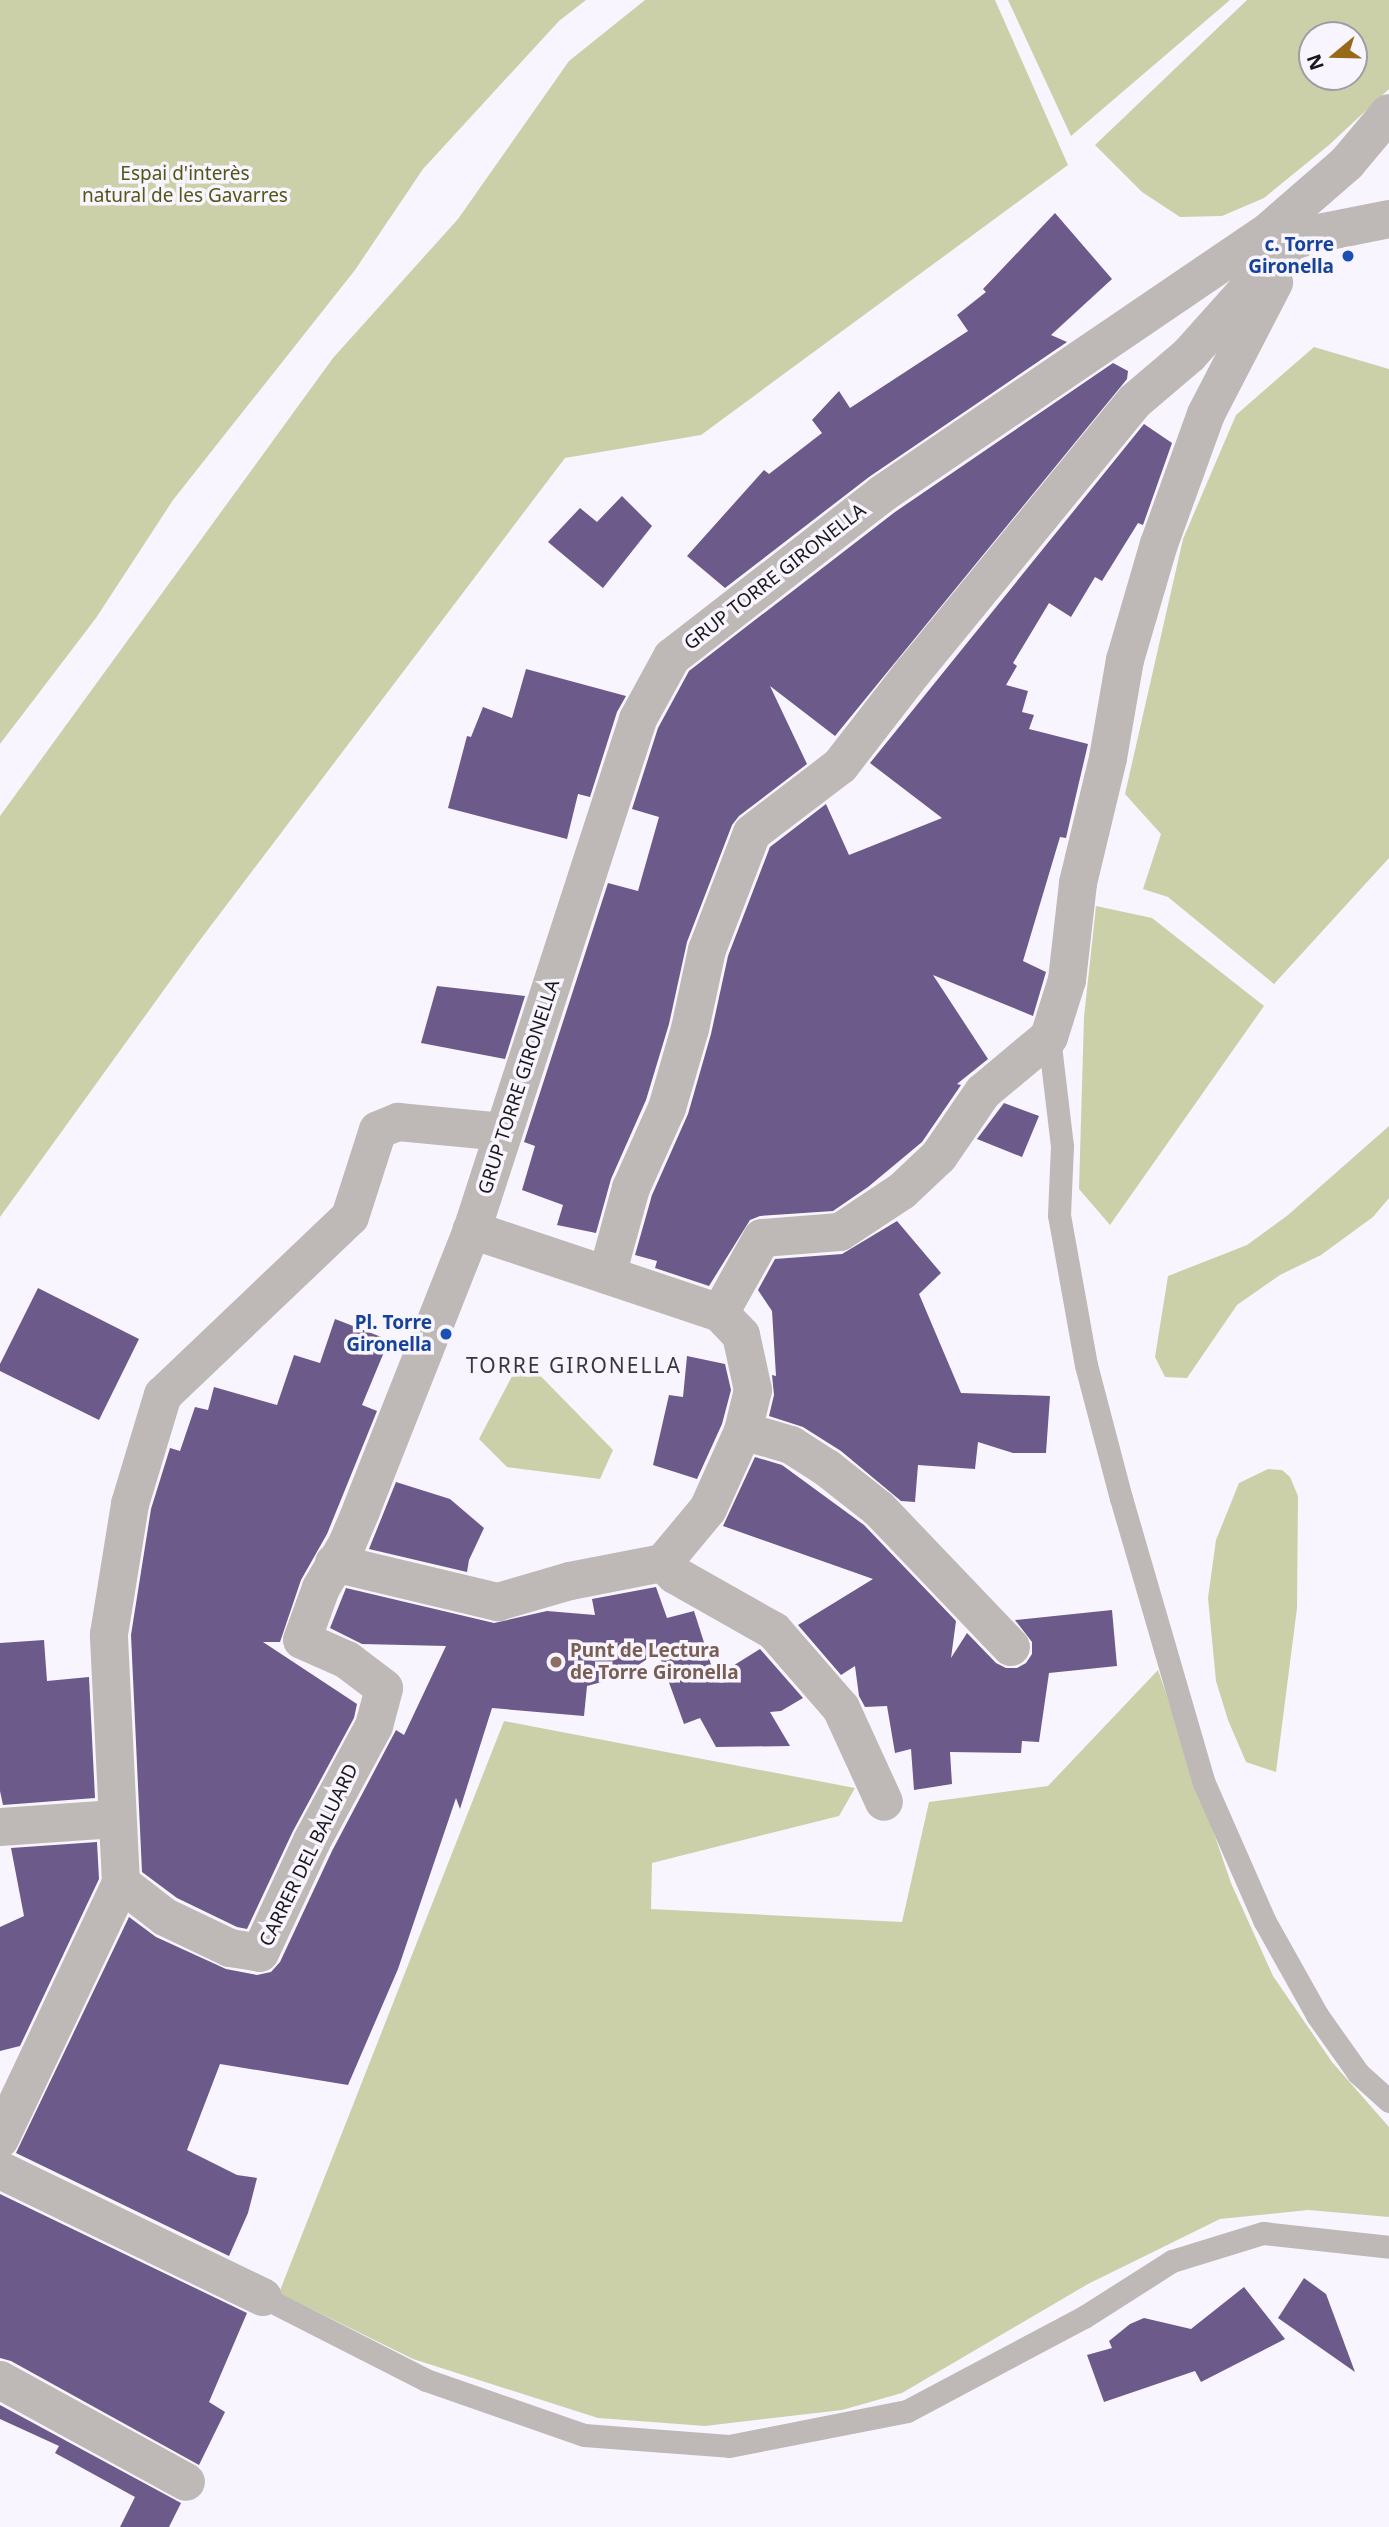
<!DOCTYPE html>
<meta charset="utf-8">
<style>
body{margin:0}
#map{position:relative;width:1389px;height:2527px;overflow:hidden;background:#f8f5fe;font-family:"Noto Sans",sans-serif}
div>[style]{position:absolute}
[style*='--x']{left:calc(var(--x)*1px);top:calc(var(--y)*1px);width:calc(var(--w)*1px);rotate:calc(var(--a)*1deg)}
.green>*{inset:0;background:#ccd0a9}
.building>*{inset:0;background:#6c5a8a}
.lane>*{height:23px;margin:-11.5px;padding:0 11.5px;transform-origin:11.5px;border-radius:11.5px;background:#beb9b6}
.street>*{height:38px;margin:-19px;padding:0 19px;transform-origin:19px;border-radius:19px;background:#beb9b6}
.dots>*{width:19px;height:19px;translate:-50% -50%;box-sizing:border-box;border:4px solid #f8f5fe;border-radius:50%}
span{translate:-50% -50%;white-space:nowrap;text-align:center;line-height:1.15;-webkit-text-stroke:7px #f8f5fe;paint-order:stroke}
.park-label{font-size:19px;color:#535616}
.transit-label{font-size:19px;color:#164399;font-weight:700}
.right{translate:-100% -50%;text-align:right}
.street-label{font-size:19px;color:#1a181c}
.education-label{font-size:19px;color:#785e54;font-weight:700}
.left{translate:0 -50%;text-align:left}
.neighbourhood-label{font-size:21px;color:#39363f;letter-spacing:2px}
.north{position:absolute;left:1298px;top:21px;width:70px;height:70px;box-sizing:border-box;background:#f8f5fe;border:2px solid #9f9da4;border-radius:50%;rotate:251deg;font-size:19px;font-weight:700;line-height:28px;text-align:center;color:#1a181c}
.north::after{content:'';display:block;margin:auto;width:24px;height:32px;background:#976a19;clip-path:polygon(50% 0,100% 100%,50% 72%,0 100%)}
</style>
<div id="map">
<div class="green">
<i style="clip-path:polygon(0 0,586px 0,559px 21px,423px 169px,355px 270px,173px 500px,96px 618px,0 744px)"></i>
<i style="clip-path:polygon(645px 0,995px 0,1068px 165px,701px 435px,565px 458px,197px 944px,0 1217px,0 816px,333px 358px,458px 219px,569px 61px)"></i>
<i style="clip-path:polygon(1008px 0,1230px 0,1071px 136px)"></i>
<i style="clip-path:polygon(evenodd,1247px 0,1389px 0,1389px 89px,1329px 145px,1264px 198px,1222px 216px,1180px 217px,1142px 192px,1095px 145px,1247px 0,1312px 35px,1354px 35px,1354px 77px,1312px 77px,1312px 35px)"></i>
<i style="clip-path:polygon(1314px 347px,1389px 369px,1389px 858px,1274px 984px,1168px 897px,1143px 889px,1161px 834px,1125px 794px,1183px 539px,1236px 415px)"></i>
<i style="clip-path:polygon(1096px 906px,1152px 918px,1264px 1006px,1110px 1225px,1079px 1189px,1084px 1017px)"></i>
<i style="clip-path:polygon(1389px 1126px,1389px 1198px,1373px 1217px,1321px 1255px,1280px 1275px,1237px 1305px,1187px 1378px,1165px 1377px,1155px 1357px,1168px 1276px,1247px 1245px,1288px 1215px)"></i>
<i style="clip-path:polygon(522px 1357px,613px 1450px,600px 1479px,507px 1467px,479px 1439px)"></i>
<i style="clip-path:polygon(1268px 1469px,1282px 1470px,1290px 1477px,1298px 1496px,1297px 1608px,1276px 1772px,1246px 1762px,1228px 1720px,1216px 1681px,1208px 1598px,1216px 1540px,1239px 1483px)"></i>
<i style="clip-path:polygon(1158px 1670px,1231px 1883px,1273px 1976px,1332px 2062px,1389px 2127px,1389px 2217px,1308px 2210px,1220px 2219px,1088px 2284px,902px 2393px,842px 2410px,705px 2426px,598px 2418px,413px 2359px,279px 2293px,504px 1721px,855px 1788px,839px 1816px,652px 1863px,651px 1909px,902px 1922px,929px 1802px,1048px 1786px)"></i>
</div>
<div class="building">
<i style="clip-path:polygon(1055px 213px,1112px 279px,1051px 335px,1067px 342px,869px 477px,725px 588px,687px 556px,764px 470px,769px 474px,822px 433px,812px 420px,839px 391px,850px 408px,968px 331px,957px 315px,986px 292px,983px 289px)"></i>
<i style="clip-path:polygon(1113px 363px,1128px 371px,1127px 379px,835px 736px,770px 686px,807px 764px,739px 816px,732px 825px,687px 942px,669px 1024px,646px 1100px,611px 1179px,596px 1233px,557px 1225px,563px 1205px,522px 1190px,535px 1146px,524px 1142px,608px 883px,638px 891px,659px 817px,632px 809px,658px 728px,689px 671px,895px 512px)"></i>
<i style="clip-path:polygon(1144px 424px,1172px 443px,1143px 525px,1138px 523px,1102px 581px,1095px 577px,1071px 617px,1049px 603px,1013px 663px,1017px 666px,1006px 685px,1028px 691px,1022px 712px,1034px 715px,1029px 729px,1088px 744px,1066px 838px,1060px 837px,1023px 961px,1046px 972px,1033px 1016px,933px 975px,988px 1059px,957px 1084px,961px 1085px,922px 1142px,868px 1187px,833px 1211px,760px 1216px,750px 1220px,709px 1286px,655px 1268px,657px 1261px,635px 1255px,652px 1195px,688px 1114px,711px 1034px,728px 956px,770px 847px,826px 804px,849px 855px,942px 818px,870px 763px)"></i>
<i style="clip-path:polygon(622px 496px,652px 526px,603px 588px,548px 542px,580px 508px,597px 522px)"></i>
<i style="clip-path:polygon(526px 669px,626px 696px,617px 712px,590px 797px,578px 794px,567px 839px,448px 808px,467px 736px,471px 737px,483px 707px,512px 718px)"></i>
<i style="clip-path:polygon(437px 986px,525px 996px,505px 1059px,421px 1043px)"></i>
<i style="clip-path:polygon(1004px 1103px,1039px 1116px,1022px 1157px,977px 1139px)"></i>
<i style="clip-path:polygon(897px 1221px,941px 1273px,919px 1294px,961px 1393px,1050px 1396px,1046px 1453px,1013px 1453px,978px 1442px,975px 1469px,918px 1465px,915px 1502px,901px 1501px,841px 1451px,803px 1427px,769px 1416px,774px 1395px,772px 1375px,776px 1376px,772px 1311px,758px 1290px,775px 1259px,842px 1254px)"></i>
<i style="clip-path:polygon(38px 1288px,139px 1339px,99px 1420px,0 1371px,0 1364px)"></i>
<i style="clip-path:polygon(335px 1319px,389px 1340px,362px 1405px,377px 1411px,327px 1534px,301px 1580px,280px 1642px,263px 1642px,357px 1704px,354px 1718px,293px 1831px,247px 1929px,237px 1927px,177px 1898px,142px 1872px,131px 1635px,151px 1509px,170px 1448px,180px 1451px,195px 1407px,208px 1410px,214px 1387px,277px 1405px,294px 1355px,320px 1363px)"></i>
<i style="clip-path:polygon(687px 1356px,725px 1364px,731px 1390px,722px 1424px,697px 1479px,653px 1465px,669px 1395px,683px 1397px)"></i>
<i style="clip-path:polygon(755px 1457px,782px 1465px,864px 1525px,956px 1621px,951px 1658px,967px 1633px,996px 1663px,1006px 1668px,1017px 1668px,1026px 1663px,1032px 1654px,1032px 1642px,1015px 1620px,1112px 1610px,1117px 1666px,1049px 1673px,1039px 1742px,1022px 1741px,1021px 1753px,950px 1752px,952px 1784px,914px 1790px,911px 1749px,895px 1753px,887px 1706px,865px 1707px,859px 1696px,855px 1666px,841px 1675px,798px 1625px,873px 1579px,723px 1526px)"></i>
<i style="clip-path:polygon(396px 1482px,450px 1499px,484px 1528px,469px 1560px,467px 1572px,369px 1549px)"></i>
<i style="clip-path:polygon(656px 1587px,667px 1618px,694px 1611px,715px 1677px,760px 1649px,803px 1698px,781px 1711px,770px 1712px,790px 1746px,716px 1747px,700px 1718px,684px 1724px,658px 1652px,620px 1677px,587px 1686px,584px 1716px,492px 1708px,460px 1809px,456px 1798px,398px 1969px,348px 2085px,220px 2064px,187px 2150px,237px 2175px,257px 2178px,248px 2213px,229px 2256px,16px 2153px,129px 1917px,156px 1937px,226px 1969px,257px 1975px,271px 1972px,280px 1962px,332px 1851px,396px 1730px,404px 1735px,446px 1646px,362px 1644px,330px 1628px,346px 1588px,494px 1623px,547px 1611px,595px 1615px,592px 1599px)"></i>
<i style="clip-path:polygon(44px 1640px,47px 1681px,89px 1677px,95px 1798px,3px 1805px,0 1791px,0 1643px)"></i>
<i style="clip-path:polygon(97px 1842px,99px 1879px,20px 2046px,0 2051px,0 1927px,24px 1916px,11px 1848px)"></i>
<i style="clip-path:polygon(0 2194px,247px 2313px,209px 2402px,225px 2412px,199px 2465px,11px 2361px,0 2358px)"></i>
<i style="clip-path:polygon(1304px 2278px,1326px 2294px,1355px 2372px,1278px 2318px)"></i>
<i style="clip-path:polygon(1244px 2287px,1285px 2339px,1201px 2382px,1195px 2371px,1104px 2402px,1087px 2355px,1112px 2348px,1109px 2341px,1130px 2324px,1144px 2318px,1191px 2329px)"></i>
<i style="clip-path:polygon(0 2405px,181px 2503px,169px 2527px,120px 2527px,135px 2497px,55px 2453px,59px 2446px,0 2419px)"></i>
</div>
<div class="lane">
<i style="--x:1049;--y:1037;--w:110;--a:83.2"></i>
<i style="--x:1062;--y:1146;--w:69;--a:92.5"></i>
<i style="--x:1059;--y:1215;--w:152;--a:79.8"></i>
<i style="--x:1086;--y:1365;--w:138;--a:75.3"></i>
<i style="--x:1121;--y:1498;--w:297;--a:73.8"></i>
<i style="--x:1204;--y:1783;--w:150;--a:66.3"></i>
<i style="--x:1264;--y:1920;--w:109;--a:60.8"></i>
<i style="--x:1317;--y:2015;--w:71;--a:54.7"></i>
<i style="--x:1358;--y:2073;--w:42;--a:42.1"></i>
<i style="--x:263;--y:2297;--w:183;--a:27"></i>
<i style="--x:426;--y:2380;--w:167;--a:19.2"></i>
<i style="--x:584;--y:2435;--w:145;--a:4.3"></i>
<i style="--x:729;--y:2446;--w:181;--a:-11.1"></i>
<i style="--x:907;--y:2411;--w:200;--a:-28"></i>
<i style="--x:1084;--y:2317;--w:104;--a:-32.5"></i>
<i style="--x:1172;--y:2261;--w:95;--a:-17.1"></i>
<i style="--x:1263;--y:2233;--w:127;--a:6.3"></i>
</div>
<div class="street">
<i style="--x:607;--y:1275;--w:90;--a:-74.6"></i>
<i style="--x:631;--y:1188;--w:88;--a:-65.8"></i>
<i style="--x:667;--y:1108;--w:82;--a:-73.8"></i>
<i style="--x:690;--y:1029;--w:81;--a:-77.9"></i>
<i style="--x:707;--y:950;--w:125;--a:-69"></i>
<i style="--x:752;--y:833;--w:111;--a:-37.3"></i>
<i style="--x:840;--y:766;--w:119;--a:-52.2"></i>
<i style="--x:913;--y:672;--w:350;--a:-50.7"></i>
<i style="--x:1135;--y:401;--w:71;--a:-40.4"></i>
<i style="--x:1189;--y:355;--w:152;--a:-48.2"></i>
<i style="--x:1290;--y:242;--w:25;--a:-18"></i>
<i style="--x:1314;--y:234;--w:76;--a:-11.3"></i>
<i style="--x:720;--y:1313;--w:86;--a:-60.8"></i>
<i style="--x:762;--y:1238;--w:78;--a:-4.4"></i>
<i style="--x:840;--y:1232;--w:74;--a:-33.5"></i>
<i style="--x:902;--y:1191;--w:51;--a:-43.4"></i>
<i style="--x:939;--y:1156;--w:78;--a:-55.5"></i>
<i style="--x:983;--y:1092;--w:86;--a:-39.8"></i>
<i style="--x:1049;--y:1037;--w:60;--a:-72.5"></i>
<i style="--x:1067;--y:980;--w:98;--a:-83.5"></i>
<i style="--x:1078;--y:883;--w:129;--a:-76.5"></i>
<i style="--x:1108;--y:758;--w:99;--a:-80.2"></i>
<i style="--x:1125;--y:660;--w:121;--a:-73.7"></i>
<i style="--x:1159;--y:544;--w:138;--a:-70.1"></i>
<i style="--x:1206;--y:414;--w:148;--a:-62.6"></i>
<i style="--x:743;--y:1431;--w:50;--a:16.3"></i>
<i style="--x:791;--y:1445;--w:43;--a:32.6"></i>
<i style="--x:827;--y:1468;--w:66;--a:38.3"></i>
<i style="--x:879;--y:1509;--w:191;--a:46.3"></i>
<i style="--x:334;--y:1563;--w:169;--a:13.4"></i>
<i style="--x:498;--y:1602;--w:75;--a:-16.3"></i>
<i style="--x:570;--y:1581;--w:95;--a:-11"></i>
<i style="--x:663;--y:1563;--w:70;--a:-50.2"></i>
<i style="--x:708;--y:1509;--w:85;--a:-65.8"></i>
<i style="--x:743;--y:1431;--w:42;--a:-76.3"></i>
<i style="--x:753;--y:1390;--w:56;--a:-102.3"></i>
<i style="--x:741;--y:1335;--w:30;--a:-134"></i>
<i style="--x:720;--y:1313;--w:262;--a:-161.5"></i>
<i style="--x:663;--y:1563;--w:17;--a:45"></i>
<i style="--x:675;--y:1575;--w:114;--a:29.5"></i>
<i style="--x:774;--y:1631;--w:102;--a:49"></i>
<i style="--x:841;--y:1708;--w:103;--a:65.4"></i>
<i style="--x:0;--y:1827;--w:115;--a:-4"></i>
<i style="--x:121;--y:1883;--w:56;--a:37.7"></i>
<i style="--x:165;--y:1917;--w:72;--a:25.5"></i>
<i style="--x:230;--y:1948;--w:30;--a:9"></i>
<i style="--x:260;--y:1953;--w:123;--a:-65.1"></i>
<i style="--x:312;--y:1841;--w:131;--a:-61.7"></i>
<i style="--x:374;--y:1726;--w:39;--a:-75"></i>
<i style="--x:384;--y:1688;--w:46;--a:-142.9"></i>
<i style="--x:347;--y:1660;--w:49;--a:-156"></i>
<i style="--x:302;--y:1640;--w:55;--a:-69.9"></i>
<i style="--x:321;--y:1588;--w:51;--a:-59.4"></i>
<i style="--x:347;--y:1544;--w:39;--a:-67"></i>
<i style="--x:362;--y:1508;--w:299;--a:-68.4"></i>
<i style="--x:472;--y:1230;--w:537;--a:-72"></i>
<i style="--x:638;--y:719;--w:71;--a:-61.3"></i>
<i style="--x:672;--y:657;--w:266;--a:-37.8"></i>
<i style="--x:882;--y:494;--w:469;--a:-34.2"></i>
<i style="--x:1270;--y:230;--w:102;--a:-41"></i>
<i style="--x:1347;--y:163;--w:65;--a:-50"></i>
<i style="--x:0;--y:2139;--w:283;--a:-64.7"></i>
<i style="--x:121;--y:1883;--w:249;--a:-92.8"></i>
<i style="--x:109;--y:1634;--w:132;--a:-80.8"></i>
<i style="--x:130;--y:1504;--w:114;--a:-73.2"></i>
<i style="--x:163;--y:1395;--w:258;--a:-43.6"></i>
<i style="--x:350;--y:1217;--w:91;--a:-72.2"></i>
<i style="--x:378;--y:1130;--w:22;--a:-22"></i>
<i style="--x:398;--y:1122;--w:106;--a:5.4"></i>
<i style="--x:0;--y:2170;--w:292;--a:25.8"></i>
<i style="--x:0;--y:2380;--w:212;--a:28.7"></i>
</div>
<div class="dots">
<i style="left:1348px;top:256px;background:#1a4fb4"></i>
<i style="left:446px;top:1334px;background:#1a4fb4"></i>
<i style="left:556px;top:1662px;background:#8d6e63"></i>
</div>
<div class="park-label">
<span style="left:185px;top:185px">Espai d'interès<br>natural de les Gavarres</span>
</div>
<div class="transit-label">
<span class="right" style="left:1334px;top:256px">c. Torre<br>Gironella</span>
<span class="right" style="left:432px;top:1334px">Pl. Torre<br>Gironella</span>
</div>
<div class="street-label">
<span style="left:775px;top:577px;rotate:-38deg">GRUP TORRE GIRONELLA</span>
<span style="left:519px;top:1087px;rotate:-72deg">GRUP TORRE GIRONELLA</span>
<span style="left:309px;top:1855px;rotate:-64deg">CARRER DEL BALUARD</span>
</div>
<div class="education-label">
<span class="left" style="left:570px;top:1662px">Punt de Lectura<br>de Torre Gironella</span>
</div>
<div class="neighbourhood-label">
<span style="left:574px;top:1365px">TORRE GIRONELLA</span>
</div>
<div class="north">N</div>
</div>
